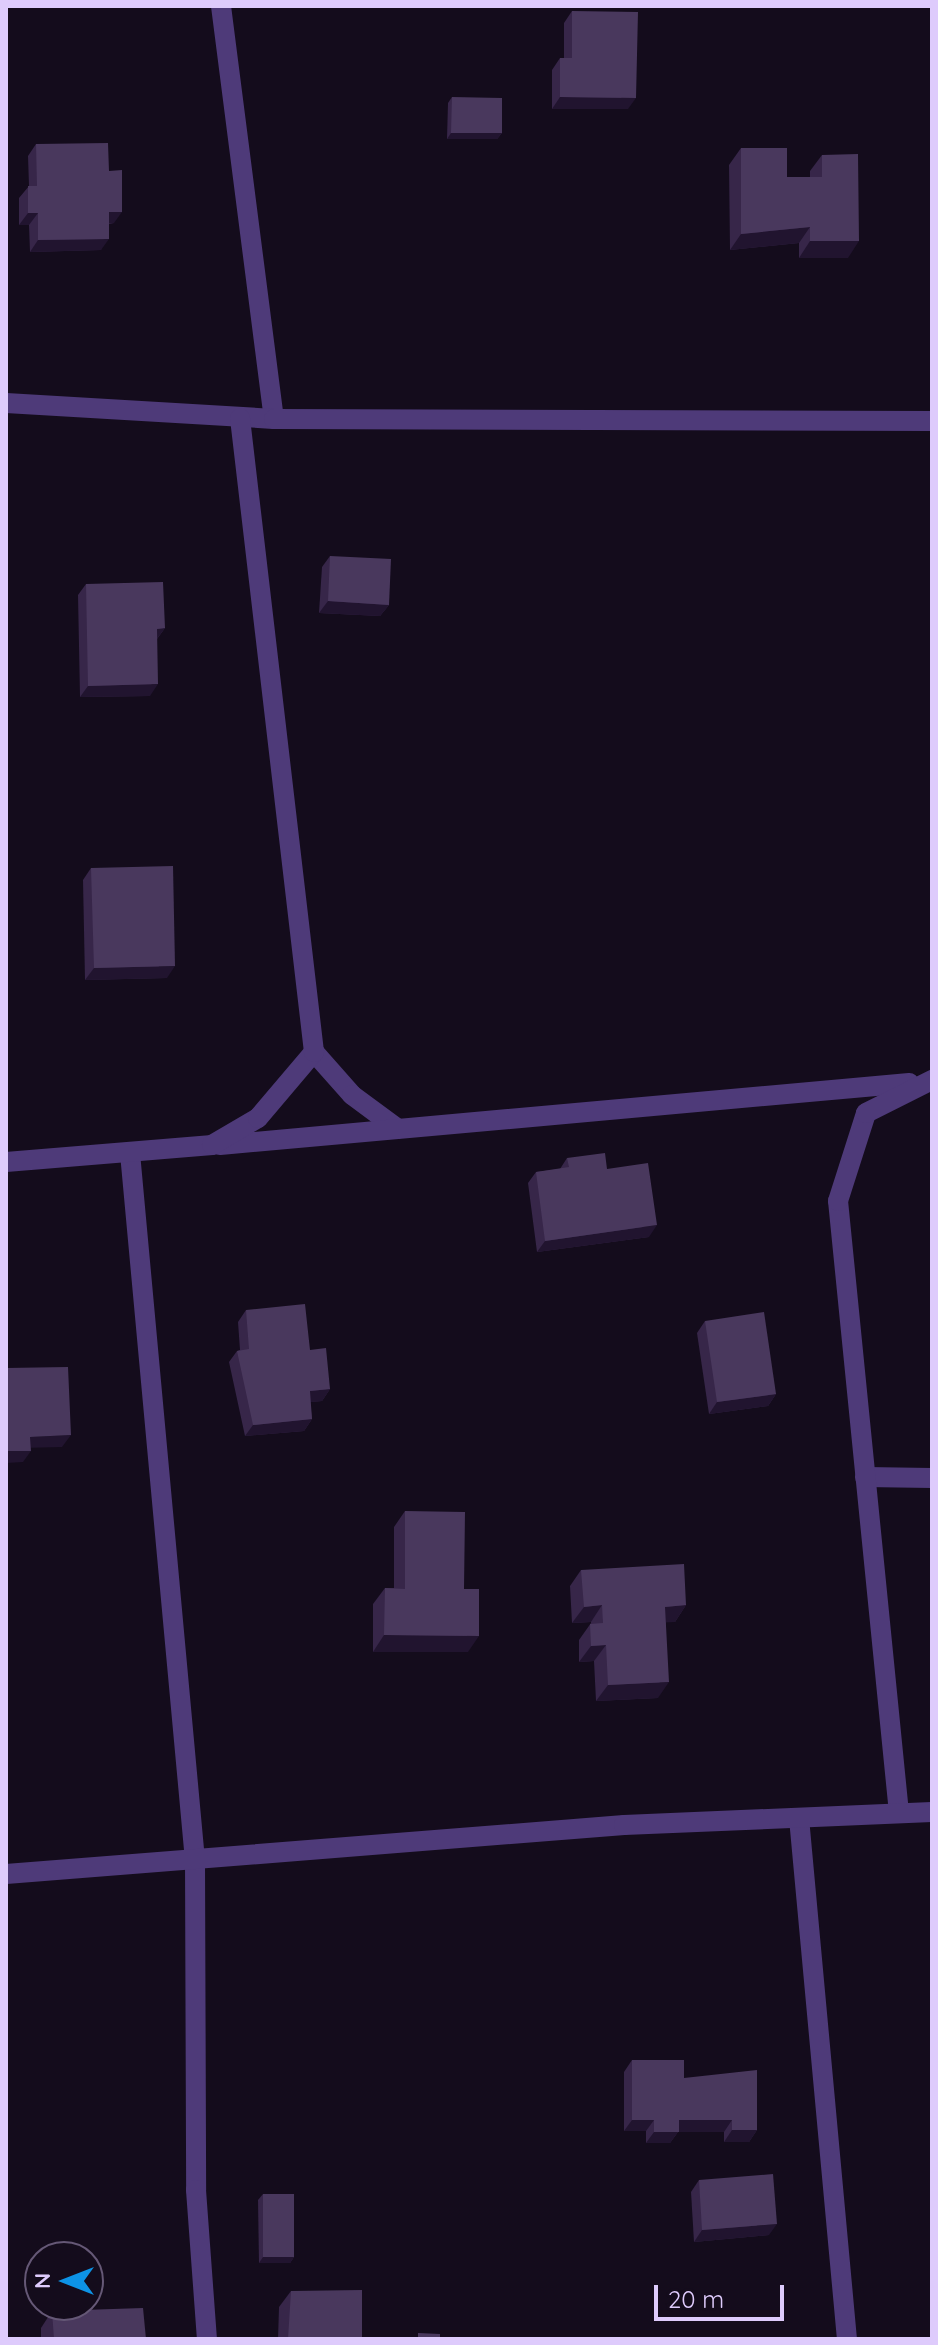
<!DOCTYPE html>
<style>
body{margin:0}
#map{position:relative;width:938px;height:2345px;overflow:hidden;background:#140c1c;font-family:Quicksand,sans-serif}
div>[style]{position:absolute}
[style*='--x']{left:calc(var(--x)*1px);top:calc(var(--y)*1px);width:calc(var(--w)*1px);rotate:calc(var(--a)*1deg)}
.minor>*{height:20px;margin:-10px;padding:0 10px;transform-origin:10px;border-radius:10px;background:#4e3a79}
.wall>*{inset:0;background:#372649}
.shaded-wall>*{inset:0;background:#21142f}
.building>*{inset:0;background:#49385d}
span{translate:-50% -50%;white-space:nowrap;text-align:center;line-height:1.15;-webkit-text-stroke:6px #140c1c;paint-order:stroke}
.frame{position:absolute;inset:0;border:8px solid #decbfc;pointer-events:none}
.north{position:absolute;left:24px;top:2241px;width:80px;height:80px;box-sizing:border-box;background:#140c1c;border:2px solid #655876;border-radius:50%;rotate:270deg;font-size:22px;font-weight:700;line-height:32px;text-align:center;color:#decbfc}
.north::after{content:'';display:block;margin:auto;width:28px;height:36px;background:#0d93e6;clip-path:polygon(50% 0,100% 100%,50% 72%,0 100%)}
.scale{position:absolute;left:654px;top:2285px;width:130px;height:36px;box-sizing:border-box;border:4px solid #decbfc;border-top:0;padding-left:10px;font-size:24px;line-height:28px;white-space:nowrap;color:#decbfc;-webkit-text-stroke:6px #140c1c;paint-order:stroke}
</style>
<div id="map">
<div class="minor">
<i style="--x:221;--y:6;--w:416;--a:82.7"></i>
<i style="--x:6;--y:403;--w:268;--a:3.4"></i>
<i style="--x:274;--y:419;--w:658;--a:0.17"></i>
<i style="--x:314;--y:1052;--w:57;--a:48.5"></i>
<i style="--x:352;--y:1095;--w:57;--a:36.5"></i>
<i style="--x:220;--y:1145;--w:692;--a:-5.14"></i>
<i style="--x:130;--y:1153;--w:711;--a:84.75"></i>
<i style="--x:195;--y:1861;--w:329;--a:89.8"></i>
<i style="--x:196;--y:2190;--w:149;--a:85.8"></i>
<i style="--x:6;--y:1162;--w:207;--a:-4.7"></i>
<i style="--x:212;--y:1145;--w:53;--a:-30.4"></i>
<i style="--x:258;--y:1118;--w:87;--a:-49.7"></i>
<i style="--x:314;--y:1052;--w:638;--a:-96.66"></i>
<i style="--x:865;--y:1477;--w:67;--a:0.9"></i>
<i style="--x:899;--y:1813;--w:615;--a:-95.69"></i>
<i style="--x:838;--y:1201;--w:92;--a:-72.3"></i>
<i style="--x:866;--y:1113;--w:74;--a:-26.6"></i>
<i style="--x:799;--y:1818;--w:523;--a:84.74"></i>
<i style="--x:6;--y:1874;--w:620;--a:-4.53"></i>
<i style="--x:624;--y:1825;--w:308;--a:-2.4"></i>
</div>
<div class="wall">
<i style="clip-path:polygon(572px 11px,628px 109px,552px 109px,552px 70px,560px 58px,564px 58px,564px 23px)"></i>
<i style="clip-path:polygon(452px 97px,502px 133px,497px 139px,447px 139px,448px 103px)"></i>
<i style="clip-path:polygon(36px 144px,109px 171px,114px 223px,109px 224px,101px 250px,30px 252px,29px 225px,19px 225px,19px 198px,29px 186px,28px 156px)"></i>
<i style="clip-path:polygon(741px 148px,787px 177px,810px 177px,810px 171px,822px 155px,848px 258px,799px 258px,799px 243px,730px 250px,729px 165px)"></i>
<i style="clip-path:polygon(330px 556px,389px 605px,380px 616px,319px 613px,322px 567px)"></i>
<i style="clip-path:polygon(86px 584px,165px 628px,157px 639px,150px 696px,80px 697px,78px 595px)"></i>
<i style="clip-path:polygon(91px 868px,167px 978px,85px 980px,83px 880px)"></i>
<i style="clip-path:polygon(567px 1158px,607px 1169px,649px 1237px,537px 1252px,528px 1183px,536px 1172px,560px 1169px)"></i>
<i style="clip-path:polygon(246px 1310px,310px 1350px,330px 1389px,322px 1401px,310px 1402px,312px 1419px,304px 1431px,245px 1436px,229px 1362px,237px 1351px,240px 1350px,238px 1322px)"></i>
<i style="clip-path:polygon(705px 1321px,776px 1394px,768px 1406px,709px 1414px,697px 1333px)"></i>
<i style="clip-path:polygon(405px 1511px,464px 1589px,468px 1652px,373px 1652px,373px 1604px,385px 1588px,394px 1588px,394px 1527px)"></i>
<i style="clip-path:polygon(581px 1570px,686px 1605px,675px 1622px,666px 1622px,658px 1698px,596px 1701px,594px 1661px,579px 1662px,579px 1640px,591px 1623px,591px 1622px,572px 1623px,570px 1586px)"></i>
<i style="clip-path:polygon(632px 2060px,684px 2078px,757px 2130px,749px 2142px,724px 2142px,724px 2132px,678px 2132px,670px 2143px,646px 2143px,646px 2131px,624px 2131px,624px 2072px)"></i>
<i style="clip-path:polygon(699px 2180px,769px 2235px,694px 2242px,691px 2192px)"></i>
<i style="clip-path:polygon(263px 2194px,294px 2257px,290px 2263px,259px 2263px,258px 2200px)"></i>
<i style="clip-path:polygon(291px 2291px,362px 2339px,278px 2339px,279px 2307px)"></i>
<i style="clip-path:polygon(52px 2311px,146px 2339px,41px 2339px,41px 2328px)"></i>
</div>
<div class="shaded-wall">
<i style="clip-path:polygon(560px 97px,636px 98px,628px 109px,552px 109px)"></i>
<i style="clip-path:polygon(451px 133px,502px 133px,497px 139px,447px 139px)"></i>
<i style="clip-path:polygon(109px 212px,122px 212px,114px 223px,100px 224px)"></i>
<i style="clip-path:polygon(28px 213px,38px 213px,29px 225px,19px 225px)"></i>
<i style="clip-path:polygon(810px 227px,799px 243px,730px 250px,741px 234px)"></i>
<i style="clip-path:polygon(109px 239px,101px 250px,30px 252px,38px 240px)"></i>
<i style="clip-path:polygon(810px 241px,859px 241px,848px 258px,799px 258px)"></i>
<i style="clip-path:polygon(328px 601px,389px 605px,380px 616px,319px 613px)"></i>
<i style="clip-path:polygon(165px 628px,156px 640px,157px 629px)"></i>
<i style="clip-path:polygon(158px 684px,150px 696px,80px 697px,88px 686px)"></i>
<i style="clip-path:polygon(175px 966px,167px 978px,85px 980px,94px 968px)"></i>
<i style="clip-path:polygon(657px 1225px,649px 1237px,537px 1252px,545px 1241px)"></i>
<i style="clip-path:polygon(330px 1389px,322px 1401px,301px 1403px,310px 1391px)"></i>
<i style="clip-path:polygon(776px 1394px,768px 1406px,709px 1414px,717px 1402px)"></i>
<i style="clip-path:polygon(312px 1419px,304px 1431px,245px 1436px,253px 1425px)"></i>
<i style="clip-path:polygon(71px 1435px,62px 1447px,22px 1448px,30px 1437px)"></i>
<i style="clip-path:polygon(6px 1451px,31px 1451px,23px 1462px,6px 1463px)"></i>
<i style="clip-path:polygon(602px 1605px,591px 1622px,572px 1623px,584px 1607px)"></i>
<i style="clip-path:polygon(686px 1605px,675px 1622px,654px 1623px,665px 1607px)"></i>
<i style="clip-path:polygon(384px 1635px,479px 1636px,468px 1652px,373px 1652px)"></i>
<i style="clip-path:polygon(606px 1645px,594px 1661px,579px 1662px,591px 1646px)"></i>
<i style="clip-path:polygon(669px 1682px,658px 1698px,596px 1701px,608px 1685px)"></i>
<i style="clip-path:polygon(632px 2120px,654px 2120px,646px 2131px,624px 2131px)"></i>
<i style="clip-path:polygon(679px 2120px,732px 2120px,724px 2132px,678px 2132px,670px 2143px,646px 2143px,654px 2132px)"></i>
<i style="clip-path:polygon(732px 2130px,757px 2130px,749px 2142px,724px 2142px)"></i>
<i style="clip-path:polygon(777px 2224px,769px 2235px,694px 2242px,702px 2230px)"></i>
<i style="clip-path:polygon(263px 2257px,294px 2257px,290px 2263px,259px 2263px)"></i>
</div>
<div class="building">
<i style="clip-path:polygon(572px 11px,638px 12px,636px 98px,560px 97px,560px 58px,572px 58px)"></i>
<i style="clip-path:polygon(452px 97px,502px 98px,502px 133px,451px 133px)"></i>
<i style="clip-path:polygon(108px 143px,109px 171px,122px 170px,122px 212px,109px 212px,109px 239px,38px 240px,38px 213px,28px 213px,28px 186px,37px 186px,36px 144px)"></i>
<i style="clip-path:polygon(741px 148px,787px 148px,787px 177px,822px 177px,822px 155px,858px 154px,859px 241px,810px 241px,810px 227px,741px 234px)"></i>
<i style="clip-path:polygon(330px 556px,391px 559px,389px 605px,328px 601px)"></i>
<i style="clip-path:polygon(163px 582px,165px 628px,157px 629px,158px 684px,88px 686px,86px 584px)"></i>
<i style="clip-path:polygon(173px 866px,175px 966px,94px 968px,91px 868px)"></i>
<i style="clip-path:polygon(605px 1153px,607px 1169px,648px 1163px,657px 1225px,545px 1241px,536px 1172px,569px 1167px,567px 1158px)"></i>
<i style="clip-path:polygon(305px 1304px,310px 1350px,326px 1348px,330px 1389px,310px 1391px,312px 1419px,253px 1425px,237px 1351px,249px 1349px,246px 1310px)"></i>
<i style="clip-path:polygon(764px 1312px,776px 1394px,717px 1402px,705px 1321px)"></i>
<i style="clip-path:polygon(68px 1367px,71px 1435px,30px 1437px,31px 1451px,6px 1451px,6px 1368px)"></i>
<i style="clip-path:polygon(405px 1511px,465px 1512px,464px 1589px,479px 1589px,479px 1636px,384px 1635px,385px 1588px,405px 1589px)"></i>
<i style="clip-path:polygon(684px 1564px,686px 1605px,665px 1607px,669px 1682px,608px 1685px,606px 1645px,591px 1646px,590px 1624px,603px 1623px,602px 1605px,584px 1607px,581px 1570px)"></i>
<i style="clip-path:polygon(632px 2060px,684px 2060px,684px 2078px,757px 2070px,757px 2130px,732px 2130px,732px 2120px,679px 2120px,679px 2132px,654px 2132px,654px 2120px,632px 2120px)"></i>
<i style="clip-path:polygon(773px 2174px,777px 2224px,702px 2230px,699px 2180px)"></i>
<i style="clip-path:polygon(263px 2194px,294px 2194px,294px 2257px,263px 2257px)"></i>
<i style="clip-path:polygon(362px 2290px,362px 2339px,288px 2339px,291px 2291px)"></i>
<i style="clip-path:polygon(143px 2308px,146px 2339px,54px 2339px,52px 2311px)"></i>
<i style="clip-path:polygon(418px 2333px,440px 2334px,440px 2339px,418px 2339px)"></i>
</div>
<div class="frame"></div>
<div class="north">N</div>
<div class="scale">20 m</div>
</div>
